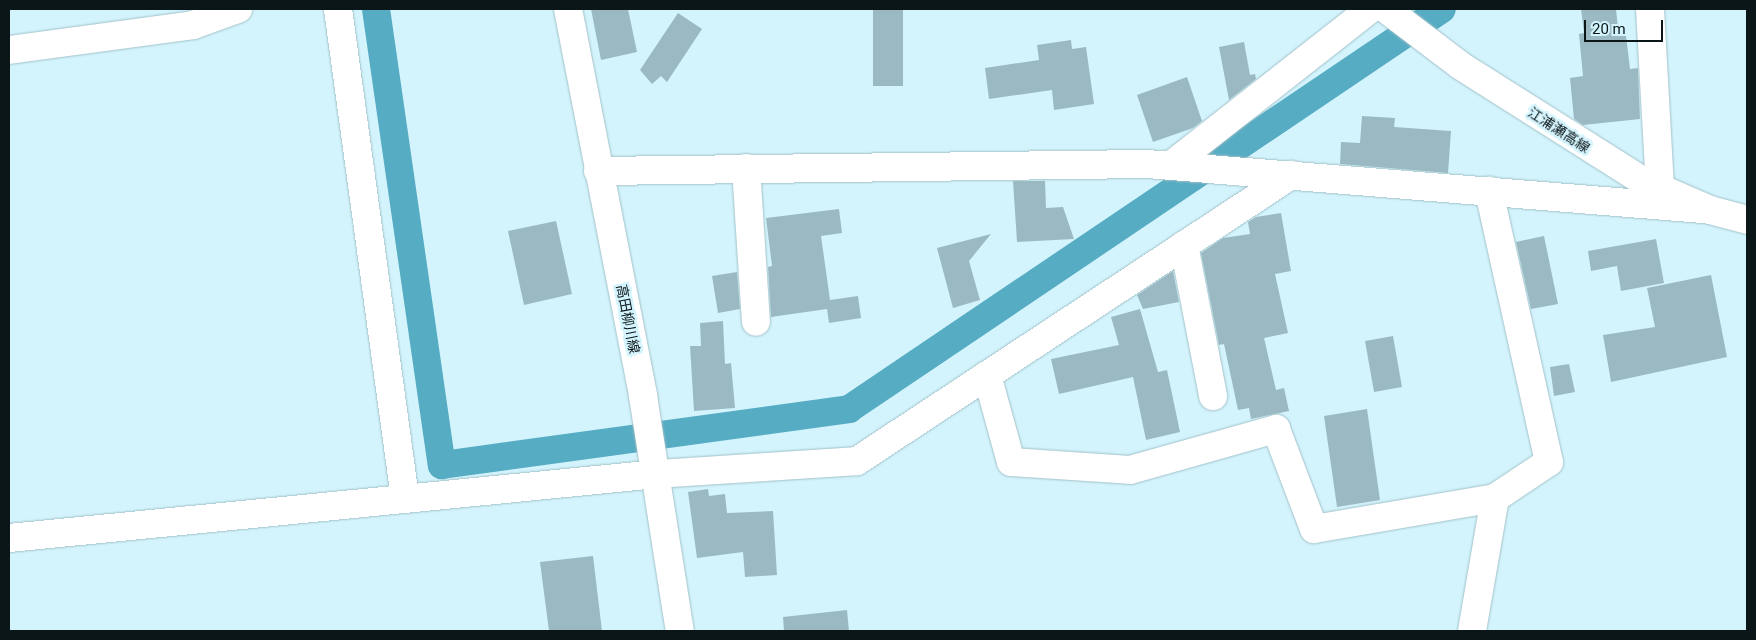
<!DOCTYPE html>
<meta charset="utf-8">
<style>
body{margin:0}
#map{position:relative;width:1756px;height:640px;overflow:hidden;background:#d4f4fd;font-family:Roboto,"Noto Sans JP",sans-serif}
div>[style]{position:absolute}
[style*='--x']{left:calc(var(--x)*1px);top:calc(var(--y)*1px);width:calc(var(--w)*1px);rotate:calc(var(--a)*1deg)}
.canal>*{height:28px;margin:-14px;padding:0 14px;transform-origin:14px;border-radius:14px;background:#56acc2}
.building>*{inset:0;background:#9bb9c2}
.roads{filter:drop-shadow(0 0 1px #a2c1c9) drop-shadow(0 0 1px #a2c1c9)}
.street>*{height:28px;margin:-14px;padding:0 14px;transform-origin:14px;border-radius:14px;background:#fff}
.secondary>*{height:28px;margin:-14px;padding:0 14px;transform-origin:14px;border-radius:14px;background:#fff}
span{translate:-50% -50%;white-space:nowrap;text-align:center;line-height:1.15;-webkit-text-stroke:5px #d4f4fd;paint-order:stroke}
.street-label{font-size:14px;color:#0b1619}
.frame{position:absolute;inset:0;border:10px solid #0b1619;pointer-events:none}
.scale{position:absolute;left:1584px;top:20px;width:79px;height:22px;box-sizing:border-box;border:2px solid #0b1619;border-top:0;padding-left:6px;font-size:15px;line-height:18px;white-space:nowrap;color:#0b1619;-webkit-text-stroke:4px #d4f4fd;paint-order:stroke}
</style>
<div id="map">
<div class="canal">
<i style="--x:376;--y:9;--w:461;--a:81.8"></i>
<i style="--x:442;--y:465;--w:411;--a:-7.8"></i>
<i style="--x:849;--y:409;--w:715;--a:-34"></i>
</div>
<div class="building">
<i style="clip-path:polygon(591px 9px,628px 9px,637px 52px,601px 60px)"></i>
<i style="clip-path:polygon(873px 9px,903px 9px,903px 86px,873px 86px)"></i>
<i style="clip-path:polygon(1581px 9px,1616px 9px,1618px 28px,1625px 27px,1630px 69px,1638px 68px,1640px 119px,1583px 125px,1574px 119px,1570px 78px,1583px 76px,1579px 34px,1584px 33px)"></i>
<i style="clip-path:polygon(678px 13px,702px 29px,667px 82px,661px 76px,652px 84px,640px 70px)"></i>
<i style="clip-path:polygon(1071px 40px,1072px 49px,1086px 47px,1094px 104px,1054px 110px,1052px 90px,989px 99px,985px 68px,1039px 60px,1037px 45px)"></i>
<i style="clip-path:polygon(1244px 42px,1250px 75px,1255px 74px,1256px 79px,1229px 100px,1219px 47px)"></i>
<i style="clip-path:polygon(1187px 77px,1202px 121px,1193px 128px,1153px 142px,1137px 95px)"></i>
<i style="clip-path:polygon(1362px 116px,1395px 118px,1394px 127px,1451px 131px,1448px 173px,1340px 164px,1341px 142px,1360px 143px)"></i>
<i style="clip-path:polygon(1013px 181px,1045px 181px,1046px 208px,1063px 207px,1074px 239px,1017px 242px)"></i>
<i style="clip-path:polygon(839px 209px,842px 233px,821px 236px,830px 300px,858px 296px,861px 318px,829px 323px,827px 309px,771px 317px,768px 267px,772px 266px,766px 218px)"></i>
<i style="clip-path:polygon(1281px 213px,1291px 271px,1275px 274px,1288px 333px,1264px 338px,1276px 390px,1284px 388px,1289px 411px,1251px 419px,1249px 408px,1238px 410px,1224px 344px,1219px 345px,1201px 253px,1223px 238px,1250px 234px,1248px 222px,1256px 217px)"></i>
<i style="clip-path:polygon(556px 221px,572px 294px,524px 305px,508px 231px)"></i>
<i style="clip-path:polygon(991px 234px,969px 261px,980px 300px,953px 308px,937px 248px)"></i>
<i style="clip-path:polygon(1544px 236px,1558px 304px,1531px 309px,1516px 242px)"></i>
<i style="clip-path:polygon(1656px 239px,1664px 283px,1621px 291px,1617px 266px,1591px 271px,1588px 251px)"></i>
<i style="clip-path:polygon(1173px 271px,1179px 302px,1143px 309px,1137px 295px)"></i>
<i style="clip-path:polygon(737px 272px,740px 309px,718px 313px,712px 276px)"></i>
<i style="clip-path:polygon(1711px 275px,1727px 357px,1611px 382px,1603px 335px,1655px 327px,1647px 288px)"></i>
<i style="clip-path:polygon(1140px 309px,1158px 372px,1167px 370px,1180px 432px,1146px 440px,1133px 377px,1059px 394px,1051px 359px,1119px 345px,1111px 317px)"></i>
<i style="clip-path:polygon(723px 321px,725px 364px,731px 363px,735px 408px,694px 411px,690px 346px,701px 346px,700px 323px)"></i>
<i style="clip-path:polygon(1393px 336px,1402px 387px,1374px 392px,1365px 341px)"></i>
<i style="clip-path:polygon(1569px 364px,1575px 392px,1554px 396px,1550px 367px)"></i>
<i style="clip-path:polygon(1367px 409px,1380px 500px,1337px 507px,1324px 416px)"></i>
<i style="clip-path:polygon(708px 489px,709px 496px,725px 494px,727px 513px,773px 511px,777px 575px,745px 577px,743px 552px,697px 558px,688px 492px)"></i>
<i style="clip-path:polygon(593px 556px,602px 631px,549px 631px,540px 562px)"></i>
<i style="clip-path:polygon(847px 610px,849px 631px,784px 631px,783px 617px)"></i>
</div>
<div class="roads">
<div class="street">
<i style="--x:338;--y:9;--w:493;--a:82.2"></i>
<i style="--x:1650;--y:9;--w:179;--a:86.8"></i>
<i style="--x:9;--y:50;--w:186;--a:-7.7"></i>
<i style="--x:193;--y:25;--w:48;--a:-19.6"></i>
<i style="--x:1170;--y:166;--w:254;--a:-38.1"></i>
<i style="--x:746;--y:168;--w:154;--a:86.3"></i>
<i style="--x:598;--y:171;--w:549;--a:-0.73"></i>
<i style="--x:1147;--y:164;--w:558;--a:4.63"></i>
<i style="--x:1184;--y:245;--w:154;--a:79.1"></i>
<i style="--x:987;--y:375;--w:90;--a:74.6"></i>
<i style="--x:1011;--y:462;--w:119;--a:3.8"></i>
<i style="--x:1130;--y:470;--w:152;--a:-15.7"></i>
<i style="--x:1276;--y:429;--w:107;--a:69.2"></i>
<i style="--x:1314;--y:529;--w:184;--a:-9.7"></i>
<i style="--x:1495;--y:498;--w:65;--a:-33.7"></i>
<i style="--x:1549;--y:462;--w:278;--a:-102.5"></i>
<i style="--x:9;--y:538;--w:651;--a:-5.64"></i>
<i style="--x:657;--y:474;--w:200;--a:-3.7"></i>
<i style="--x:857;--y:461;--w:520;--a:-33.38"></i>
<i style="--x:1472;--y:631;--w:135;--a:-80.2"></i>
</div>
<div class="secondary">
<i style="--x:568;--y:9;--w:394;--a:79"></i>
<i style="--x:643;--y:396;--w:238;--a:81.1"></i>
<i style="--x:1386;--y:9;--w:94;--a:37.2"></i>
<i style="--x:1461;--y:66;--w:213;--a:32.3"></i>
<i style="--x:1641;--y:180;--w:75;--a:23.5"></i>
<i style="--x:1710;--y:210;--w:38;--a:15"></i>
</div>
</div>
<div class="street-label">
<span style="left:1559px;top:130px;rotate:33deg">江浦瀬高線</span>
<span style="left:628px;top:319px;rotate:79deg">高田柳川線</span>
</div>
<div class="frame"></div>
<div class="scale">20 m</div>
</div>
